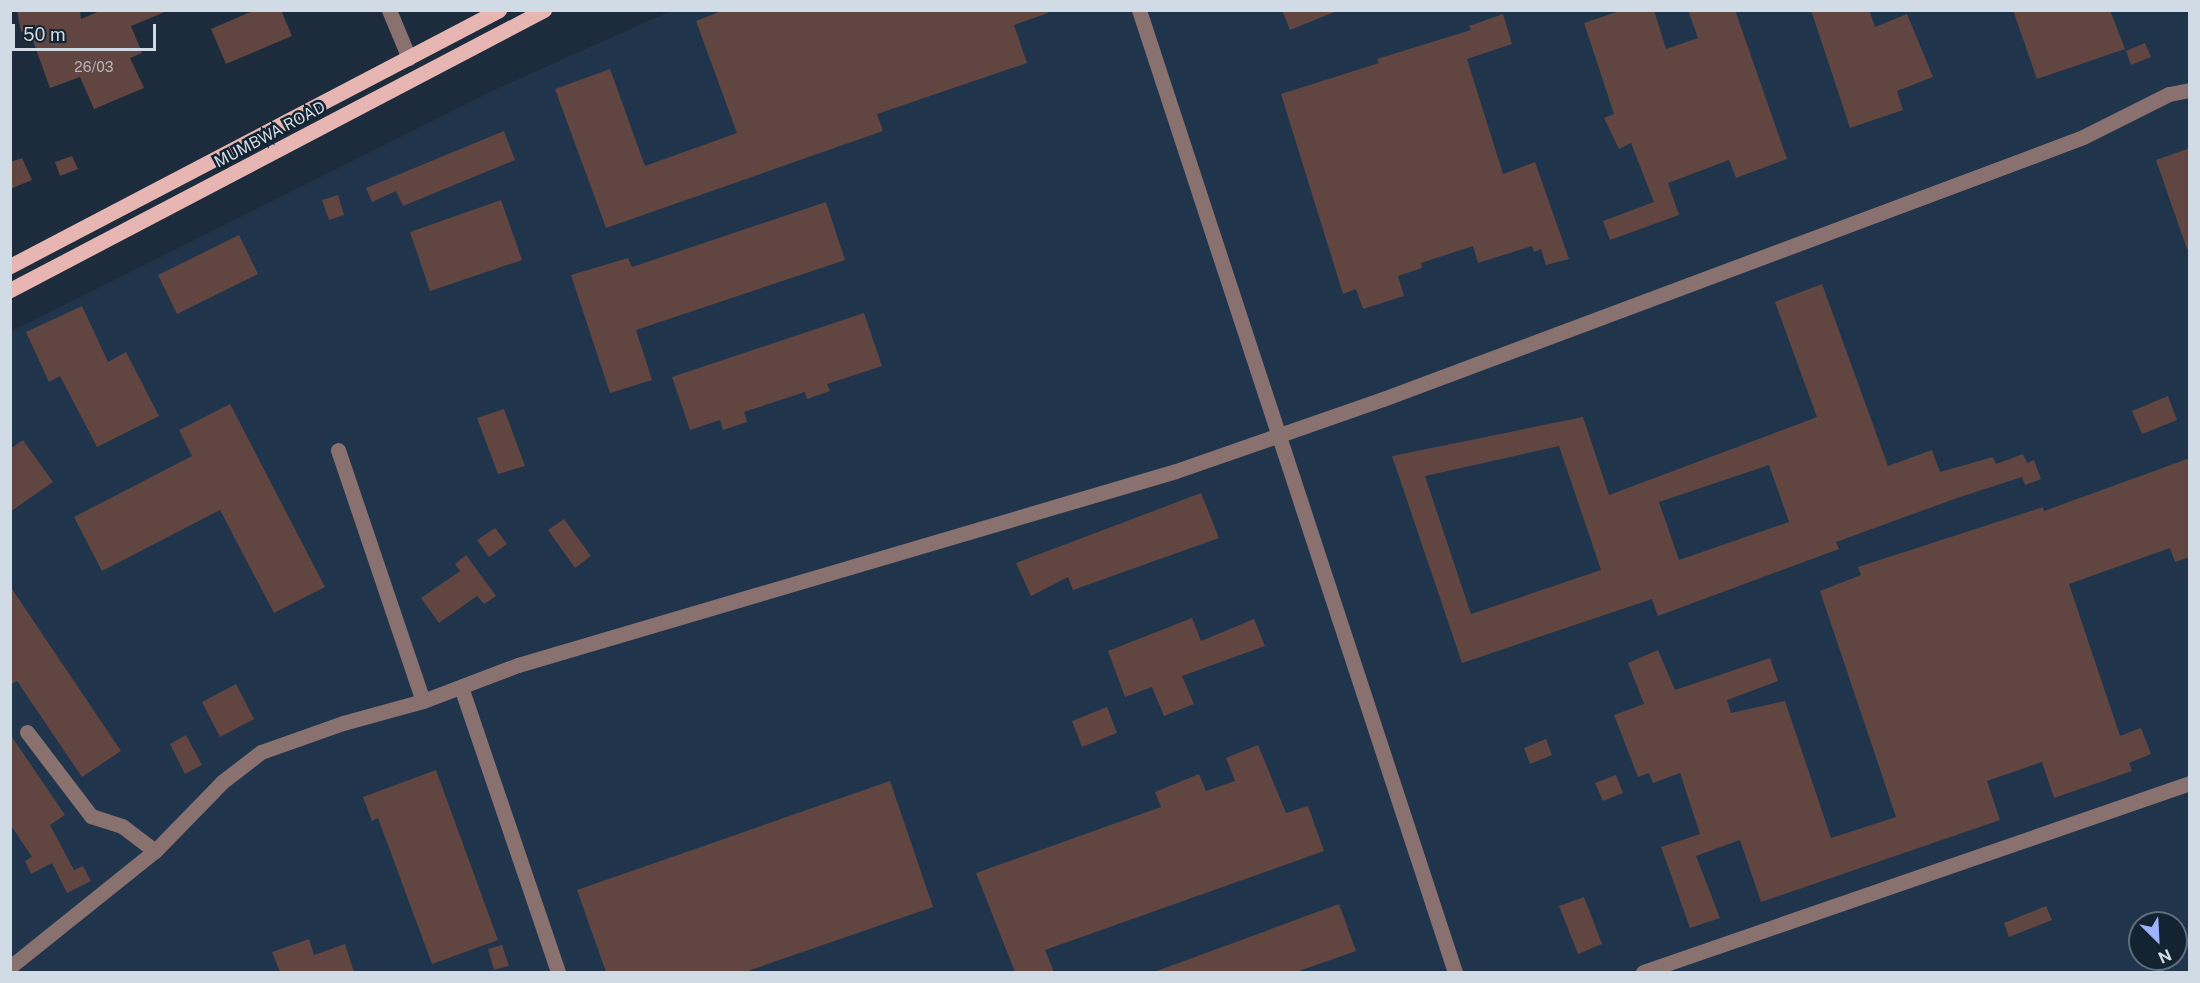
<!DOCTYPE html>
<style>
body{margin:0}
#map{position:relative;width:2200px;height:983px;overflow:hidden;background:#1c2c3d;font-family:"Public Sans",sans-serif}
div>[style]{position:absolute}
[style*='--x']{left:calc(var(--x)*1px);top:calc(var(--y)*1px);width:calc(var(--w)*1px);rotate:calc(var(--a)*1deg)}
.built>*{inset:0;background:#20354b}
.building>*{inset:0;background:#604541}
.minor>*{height:15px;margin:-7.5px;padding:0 7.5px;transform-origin:7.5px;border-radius:7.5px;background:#89716f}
.major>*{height:15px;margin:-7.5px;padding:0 7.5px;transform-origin:7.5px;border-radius:7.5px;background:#e8b6b2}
span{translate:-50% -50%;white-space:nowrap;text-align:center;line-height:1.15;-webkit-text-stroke:5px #132332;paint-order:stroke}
.number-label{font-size:14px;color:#b5b6bd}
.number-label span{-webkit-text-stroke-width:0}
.street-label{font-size:16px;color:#d1dbe6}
.frame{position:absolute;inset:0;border:12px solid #d1dbe6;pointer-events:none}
.north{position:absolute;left:2128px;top:911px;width:60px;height:60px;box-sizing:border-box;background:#132332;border:2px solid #5f6d7a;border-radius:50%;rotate:156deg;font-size:16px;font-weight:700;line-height:24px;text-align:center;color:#d1dbe6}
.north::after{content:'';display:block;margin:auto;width:21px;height:27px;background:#9fb3fd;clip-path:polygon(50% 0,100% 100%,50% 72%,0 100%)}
.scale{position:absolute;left:12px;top:24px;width:144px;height:27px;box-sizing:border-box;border:3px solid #d1dbe6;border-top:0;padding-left:8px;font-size:18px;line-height:21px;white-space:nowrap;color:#d1dbe6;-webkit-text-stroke:4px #132332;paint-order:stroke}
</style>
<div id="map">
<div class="built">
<i style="clip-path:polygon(evenodd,671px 11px,2189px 11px,2189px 972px,11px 972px,11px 332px,501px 87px,671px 11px,2140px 923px,2176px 923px,2176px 959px,2140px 959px,2140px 923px)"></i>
</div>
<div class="building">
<i style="clip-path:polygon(17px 10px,80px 10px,81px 19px,102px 10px,167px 11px,131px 26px,142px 53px,130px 58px,144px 88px,94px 109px,80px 77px,50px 88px,29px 30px,21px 32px)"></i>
<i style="clip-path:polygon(255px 10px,281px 10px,292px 36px,226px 64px,211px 29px)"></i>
<i style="clip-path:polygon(724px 10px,1048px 10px,1048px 13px,1014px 25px,1027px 63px,877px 114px,883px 131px,606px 228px,555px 89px,610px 69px,645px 166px,737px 133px,696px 21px)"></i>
<i style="clip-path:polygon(1282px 10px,1337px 10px,1337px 11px,1290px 30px)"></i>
<i style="clip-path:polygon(1623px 10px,1654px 10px,1666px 49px,1698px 38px,1688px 10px,1735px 10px,1787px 159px,1736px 178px,1729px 160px,1668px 183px,1679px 215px,1610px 240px,1603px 221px,1654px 202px,1631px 143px,1619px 149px,1604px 118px,1614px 114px,1584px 23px)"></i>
<i style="clip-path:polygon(1811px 10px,1869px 10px,1875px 27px,1907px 14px,1933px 77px,1897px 91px,1903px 110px,1850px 128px)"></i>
<i style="clip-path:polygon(2013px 10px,2110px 10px,2125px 49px,2037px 79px)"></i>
<i style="clip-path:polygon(1503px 14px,1512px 44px,1467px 59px,1503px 174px,1535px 162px,1569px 259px,1546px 265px,1541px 249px,1534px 252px,1532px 246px,1478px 263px,1473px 246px,1421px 263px,1422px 268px,1398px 276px,1404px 296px,1363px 309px,1356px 289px,1343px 294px,1281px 94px,1379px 63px,1377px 59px,1471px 30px,1469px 26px)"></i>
<i style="clip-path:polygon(2145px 43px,2151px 57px,2131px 65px,2126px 51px)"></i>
<i style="clip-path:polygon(504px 131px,515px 160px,403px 206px,396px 191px,372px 202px,366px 188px)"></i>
<i style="clip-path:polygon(2190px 148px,2190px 248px,2187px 249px,2156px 160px)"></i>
<i style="clip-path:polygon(72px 156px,78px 169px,60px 176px,55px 162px)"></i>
<i style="clip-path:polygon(22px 158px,32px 180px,10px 189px,10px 162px)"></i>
<i style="clip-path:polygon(338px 195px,344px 215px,329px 220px,322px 200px)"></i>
<i style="clip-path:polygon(501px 200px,522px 260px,430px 291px,410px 232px)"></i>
<i style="clip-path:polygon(826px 202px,845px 260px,636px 330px,652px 380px,610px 393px,571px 275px,628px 258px,632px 267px)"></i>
<i style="clip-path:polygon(239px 235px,258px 274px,177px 314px,158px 275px)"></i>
<i style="clip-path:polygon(evenodd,1822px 284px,1888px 466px,1932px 450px,1940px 472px,1993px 457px,1996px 464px,2023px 454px,2027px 463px,2034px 460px,2041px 479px,2025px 485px,2022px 477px,1957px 498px,1836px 542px,1839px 549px,1658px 616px,1652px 599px,1462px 663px,1392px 456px,1583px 417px,1609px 495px,1817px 417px,1775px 302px,1822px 284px,1559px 446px,1601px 570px,1471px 614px,1425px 476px,1559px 446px,1822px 284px,1769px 465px,1789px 522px,1679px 560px,1659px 502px,1769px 465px)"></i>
<i style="clip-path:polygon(82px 306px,108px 362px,126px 352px,159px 416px,97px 447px,60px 376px,49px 382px,26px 332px)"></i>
<i style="clip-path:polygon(864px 313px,882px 366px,827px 384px,830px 391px,807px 399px,805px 392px,744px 412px,747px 422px,723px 430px,720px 420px,690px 430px,672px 377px)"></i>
<i style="clip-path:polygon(2168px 396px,2177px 420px,2142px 434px,2132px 411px)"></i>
<i style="clip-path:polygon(230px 404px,325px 587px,274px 613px,220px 510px,102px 571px,74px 517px,192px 456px,179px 430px)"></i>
<i style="clip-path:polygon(504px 409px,525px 466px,498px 474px,477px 418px)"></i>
<i style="clip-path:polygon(23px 440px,53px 482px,10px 512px,10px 449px)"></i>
<i style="clip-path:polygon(2190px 458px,2190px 557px,2175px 562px,2170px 548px,2069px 584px,2120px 736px,2141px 728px,2151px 754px,2129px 763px,2132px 771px,2054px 798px,2042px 762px,1987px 781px,2000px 820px,1761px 902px,1740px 840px,1696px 856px,1720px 918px,1690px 928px,1661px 847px,1700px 834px,1680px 773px,1653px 783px,1649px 773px,1638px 777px,1614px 715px,1644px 704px,1628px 663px,1658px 650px,1675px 690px,1770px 658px,1778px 681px,1727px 700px,1731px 713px,1785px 701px,1831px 838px,1896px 817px,1820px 591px,1861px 575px,1858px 567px,2043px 507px,2044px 511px)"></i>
<i style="clip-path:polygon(1201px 493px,1219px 538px,1073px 590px,1068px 577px,1031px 596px,1016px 563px)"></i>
<i style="clip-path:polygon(564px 519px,591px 556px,575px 568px,548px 530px)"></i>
<i style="clip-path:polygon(495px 528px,507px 544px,489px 557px,477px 540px)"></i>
<i style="clip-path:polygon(466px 555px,496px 596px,484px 604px,477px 596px,439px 623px,421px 598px,460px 571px,455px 564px)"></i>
<i style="clip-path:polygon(10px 586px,121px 751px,82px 777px,17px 681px,10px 685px)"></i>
<i style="clip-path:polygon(1192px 618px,1201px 641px,1254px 619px,1265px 646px,1182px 676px,1194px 704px,1164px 716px,1152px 687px,1125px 697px,1108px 651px)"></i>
<i style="clip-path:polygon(236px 684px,254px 719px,220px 737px,202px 702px)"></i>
<i style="clip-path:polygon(1107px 707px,1117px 733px,1082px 747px,1072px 721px)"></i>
<i style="clip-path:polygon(10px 734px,65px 815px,50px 825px,74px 870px,83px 866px,91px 881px,67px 893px,52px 863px,31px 874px,25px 861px,32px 857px,10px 824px)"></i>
<i style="clip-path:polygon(186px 735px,202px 765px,185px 774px,170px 744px)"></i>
<i style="clip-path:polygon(1546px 739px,1552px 755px,1530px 764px,1524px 748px)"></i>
<i style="clip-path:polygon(1258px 745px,1286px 813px,1308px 806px,1324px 851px,1045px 950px,1054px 972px,1015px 972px,976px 873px,1161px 807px,1155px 792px,1199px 774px,1206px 791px,1235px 781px,1226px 758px)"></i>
<i style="clip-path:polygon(436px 770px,498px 940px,432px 964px,378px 818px,372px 821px,363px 797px)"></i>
<i style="clip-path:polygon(1616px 775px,1623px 793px,1603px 801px,1595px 783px)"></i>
<i style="clip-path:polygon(890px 781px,933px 907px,745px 972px,606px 972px,577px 890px)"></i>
<i style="clip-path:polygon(1584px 897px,1602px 944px,1578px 954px,1559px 906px)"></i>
<i style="clip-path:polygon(1339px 904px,1356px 951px,1296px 972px,1154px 972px)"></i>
<i style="clip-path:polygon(2046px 906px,2052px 920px,2009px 937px,2004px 923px)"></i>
<i style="clip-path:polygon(309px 939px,314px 955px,345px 944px,354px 972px,280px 972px,272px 952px)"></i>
<i style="clip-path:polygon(502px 945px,509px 966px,494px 970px,488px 949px)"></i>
</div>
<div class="minor">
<i style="--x:389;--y:10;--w:52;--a:67.4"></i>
<i style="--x:1139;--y:10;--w:1013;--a:71.82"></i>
<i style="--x:338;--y:450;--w:265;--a:71.3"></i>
<i style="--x:461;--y:687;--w:301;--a:71.2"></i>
<i style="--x:27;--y:732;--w:106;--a:52.7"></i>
<i style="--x:91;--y:816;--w:33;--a:18"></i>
<i style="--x:122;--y:826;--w:41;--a:37.1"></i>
<i style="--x:10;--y:967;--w:186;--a:-38.7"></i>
<i style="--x:155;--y:851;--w:96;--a:-45.8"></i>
<i style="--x:222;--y:782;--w:49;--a:-37.6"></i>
<i style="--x:261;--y:752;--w:87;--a:-19.5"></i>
<i style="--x:343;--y:723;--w:83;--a:-15.4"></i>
<i style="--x:423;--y:701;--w:102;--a:-20.8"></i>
<i style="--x:518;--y:665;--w:686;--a:-16.43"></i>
<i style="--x:1176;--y:471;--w:219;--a:-19.2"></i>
<i style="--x:1383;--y:399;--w:694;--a:-20.5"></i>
<i style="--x:2033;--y:156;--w:53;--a:-20.8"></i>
<i style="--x:2083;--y:137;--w:96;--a:-26.6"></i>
<i style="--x:2169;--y:94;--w:21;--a:-11"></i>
<i style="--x:1643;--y:972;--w:579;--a:-19.06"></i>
</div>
<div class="major">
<i style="--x:10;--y:266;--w:552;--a:-27.63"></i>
<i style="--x:10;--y:290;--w:603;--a:-27.67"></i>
</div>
<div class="number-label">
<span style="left:94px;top:67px">26/03</span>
</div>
<div class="street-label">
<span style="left:270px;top:135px;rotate:-28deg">MUMBWA ROAD</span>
</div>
<div class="frame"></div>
<div class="north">N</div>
<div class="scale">50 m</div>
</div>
